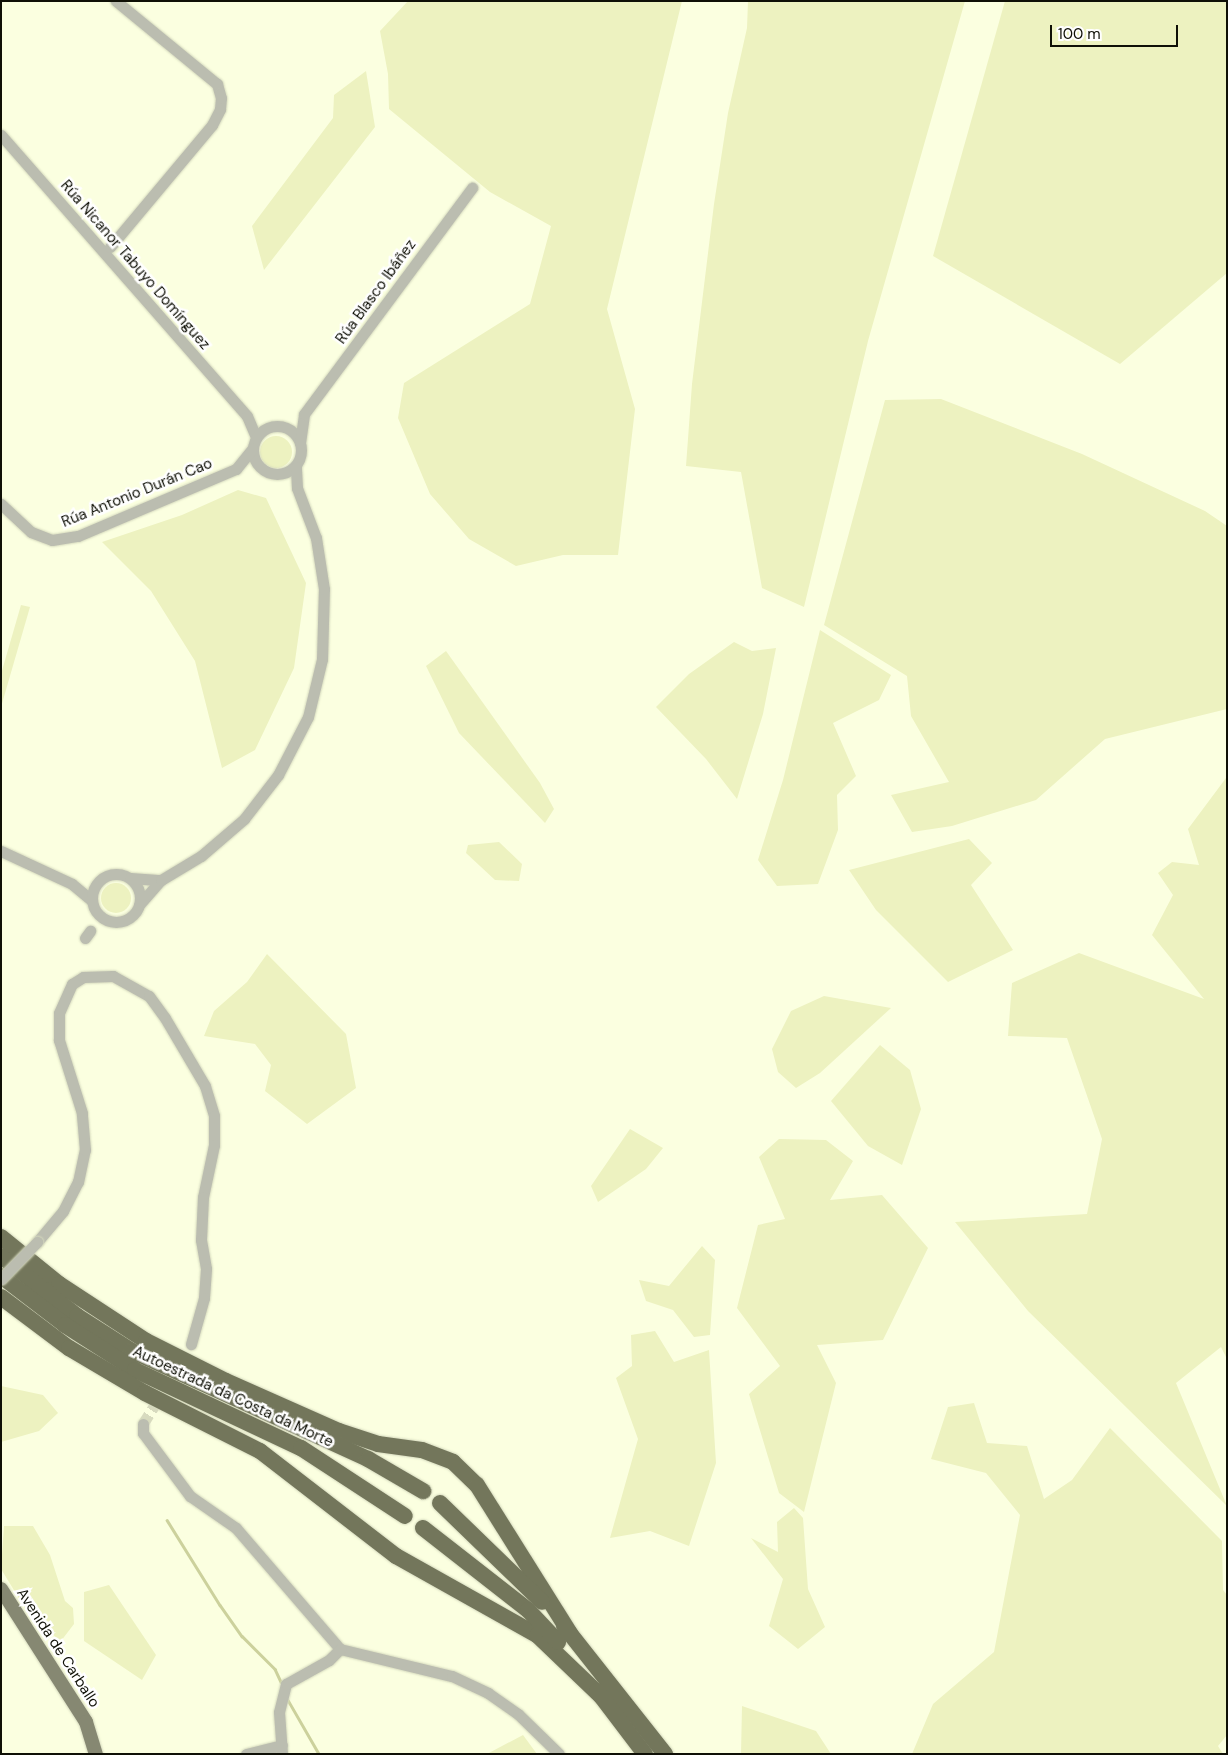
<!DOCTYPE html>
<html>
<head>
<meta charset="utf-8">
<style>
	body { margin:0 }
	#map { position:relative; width:1228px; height:1755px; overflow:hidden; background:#fbffe0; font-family:"DM Sans",sans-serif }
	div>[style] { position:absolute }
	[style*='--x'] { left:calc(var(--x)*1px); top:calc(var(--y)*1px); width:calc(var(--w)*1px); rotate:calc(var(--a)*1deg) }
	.green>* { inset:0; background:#edf2c0 }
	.round { border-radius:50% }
	.stream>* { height:2.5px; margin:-1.25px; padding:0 1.25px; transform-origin:1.25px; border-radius:1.25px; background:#ccd19c }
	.minor-tunnel>* { height:11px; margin-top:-5.5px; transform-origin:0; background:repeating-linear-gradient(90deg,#d8dbbf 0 11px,transparent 0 16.5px) }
	.roads { filter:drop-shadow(0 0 1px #d5d9bd) drop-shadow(0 0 1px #d5d9bd) }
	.minor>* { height:11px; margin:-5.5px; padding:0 5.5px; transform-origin:5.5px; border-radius:5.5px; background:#bbbdb0 }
	.minor>.ring { margin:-5.5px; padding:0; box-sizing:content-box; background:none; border:11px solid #bbbdb0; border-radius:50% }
	.major>* { height:14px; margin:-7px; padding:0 7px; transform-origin:7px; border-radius:7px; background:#868872 }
	.highway>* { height:16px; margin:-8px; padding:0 8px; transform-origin:8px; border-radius:8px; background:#73765b }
	.bridges { filter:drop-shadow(0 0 1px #d5d9bd) drop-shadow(0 0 1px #d5d9bd) }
	.minor-bridge>* { height:11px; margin:-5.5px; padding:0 5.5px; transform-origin:5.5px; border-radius:5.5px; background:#bbbdb0 }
	span { translate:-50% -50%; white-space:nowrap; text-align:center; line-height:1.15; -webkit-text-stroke:5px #fff; paint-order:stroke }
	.street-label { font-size:15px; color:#0f1006 }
	.frame { position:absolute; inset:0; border:2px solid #0f1006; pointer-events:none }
	.scale { position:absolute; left:1050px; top:25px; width:128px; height:22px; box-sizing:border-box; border:2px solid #0f1006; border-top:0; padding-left:6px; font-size:15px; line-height:18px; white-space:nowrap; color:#0f1006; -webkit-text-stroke:4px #fff; paint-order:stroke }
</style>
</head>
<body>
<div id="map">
	<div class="green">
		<i style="clip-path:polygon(408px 1px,682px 1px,607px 309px,635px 409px,618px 555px,563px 555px,516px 566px,469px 539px,430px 494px,398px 418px,404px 383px,530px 304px,551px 226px,490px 192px,389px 109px,388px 74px,380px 31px)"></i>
		<i style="clip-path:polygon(748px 1px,965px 1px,868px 341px,804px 607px,762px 588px,741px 472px,686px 466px,692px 384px,714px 204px,728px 113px,747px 28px)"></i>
		<i style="clip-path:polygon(1005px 1px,1227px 1px,1227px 273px,1120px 364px,933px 256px)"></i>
		<i style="clip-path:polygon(366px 71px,375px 127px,264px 270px,252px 226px,333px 118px,334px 95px)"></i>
		<i style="clip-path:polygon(941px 399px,1082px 454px,1205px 511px,1227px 526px,1227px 709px,1105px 739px,1036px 800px,952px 826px,912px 832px,891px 795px,949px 782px,911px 716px,907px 676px,824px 625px,885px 400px)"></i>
		<i class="round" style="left:260px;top:436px;width:32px;height:32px"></i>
		<i style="clip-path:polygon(238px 490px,266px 498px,306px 583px,294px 668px,255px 750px,222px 768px,195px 661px,151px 591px,102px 542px,182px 515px)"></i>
		<i style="clip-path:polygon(21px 605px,30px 607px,1px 707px,1px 674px)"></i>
		<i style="clip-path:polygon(820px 630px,891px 675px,879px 700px,833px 723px,856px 776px,837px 795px,838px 830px,818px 884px,777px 886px,758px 860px,783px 780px)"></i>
		<i style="clip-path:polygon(734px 642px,752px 651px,776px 648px,763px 714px,737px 799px,706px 759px,656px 707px,689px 674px)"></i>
		<i style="clip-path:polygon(446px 651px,540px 783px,554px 809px,545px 823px,459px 733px,426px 666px)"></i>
		<i style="clip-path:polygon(1226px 778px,1227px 1359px,1221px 1347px,1176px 1383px,1227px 1506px,1028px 1311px,955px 1222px,1087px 1214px,1102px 1139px,1067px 1038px,1008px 1036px,1012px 983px,1079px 953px,1204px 999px,1152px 935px,1173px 895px,1158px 873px,1172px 862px,1199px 865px,1188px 829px)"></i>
		<i style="clip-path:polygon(969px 839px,992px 863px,971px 885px,1013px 950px,948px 982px,876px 910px,849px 870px)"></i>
		<i style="clip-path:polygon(499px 842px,522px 864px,519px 881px,495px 880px,466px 853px,468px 845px)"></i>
		<i class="round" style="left:101px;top:883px;width:30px;height:30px"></i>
		<i style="clip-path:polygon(267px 954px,346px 1034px,356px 1088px,307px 1124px,265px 1091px,271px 1065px,255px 1044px,204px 1036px,214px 1011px,247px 982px)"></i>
		<i style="clip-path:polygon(824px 996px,891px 1008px,820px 1073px,796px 1088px,778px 1072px,772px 1049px,791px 1011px)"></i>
		<i style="clip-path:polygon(880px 1045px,910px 1070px,921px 1109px,902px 1165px,868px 1146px,831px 1101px)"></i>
		<i style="clip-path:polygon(630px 1129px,663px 1148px,646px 1169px,598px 1202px,591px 1186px)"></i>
		<i style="clip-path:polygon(779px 1139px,826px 1140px,853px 1161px,830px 1200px,882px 1195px,928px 1248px,883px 1340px,817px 1345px,836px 1383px,804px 1512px,779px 1493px,749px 1394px,780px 1366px,737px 1308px,758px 1225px,785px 1219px,759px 1157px)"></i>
		<i style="clip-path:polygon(702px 1246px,715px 1260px,710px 1335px,694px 1337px,673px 1310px,646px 1301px,639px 1280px,669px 1286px)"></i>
		<i style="clip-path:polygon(655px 1331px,674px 1362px,709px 1350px,716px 1463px,689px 1546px,650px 1531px,610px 1538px,638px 1439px,616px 1378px,632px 1366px,631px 1335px)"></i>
		<i style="clip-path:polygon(1px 1386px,43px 1395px,58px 1413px,39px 1431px,1px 1442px)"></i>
		<i style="clip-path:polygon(974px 1403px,987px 1443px,1027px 1446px,1044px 1499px,1072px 1480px,1110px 1428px,1222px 1541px,1223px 1590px,1227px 1595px,1227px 1735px,1218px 1746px,1223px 1754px,912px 1754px,933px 1704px,994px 1652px,1020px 1515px,986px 1473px,931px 1459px,948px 1407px)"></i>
		<i style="clip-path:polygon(794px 1508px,803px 1518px,808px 1589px,825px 1627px,798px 1649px,769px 1626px,783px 1579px,751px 1538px,778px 1552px,777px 1522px)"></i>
		<i style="clip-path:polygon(4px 1526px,33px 1526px,50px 1555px,65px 1601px,73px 1608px,74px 1624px,61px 1641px,31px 1618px,1px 1569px)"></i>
		<i style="clip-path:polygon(109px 1585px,156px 1655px,142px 1680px,84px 1641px,84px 1592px)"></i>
		<i style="clip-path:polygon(742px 1706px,816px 1731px,831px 1754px,741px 1754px)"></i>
		<i style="clip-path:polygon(523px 1735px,537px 1754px,487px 1754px)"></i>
	</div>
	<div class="stream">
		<i style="--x:167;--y:1520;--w:100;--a:58.1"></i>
		<i style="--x:220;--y:1605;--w:38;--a:55"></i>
		<i style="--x:242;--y:1636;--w:47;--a:45"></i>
		<i style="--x:275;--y:1669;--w:14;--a:65"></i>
		<i style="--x:288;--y:1700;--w:62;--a:60.1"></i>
	</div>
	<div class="minor-tunnel">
		<i style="--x:143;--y:1424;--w:36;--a:-58"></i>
	</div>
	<div class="roads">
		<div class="minor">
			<i style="--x:1;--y:135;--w:373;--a:48.8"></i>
			<i style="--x:247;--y:416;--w:23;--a:67"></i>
			<i style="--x:110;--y:247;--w:159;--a:-50.1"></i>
			<i style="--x:212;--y:125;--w:18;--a:-63"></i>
			<i style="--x:220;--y:109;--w:11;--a:-85"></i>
			<i style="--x:221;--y:98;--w:15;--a:-106"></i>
			<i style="--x:217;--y:84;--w:131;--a:-140.6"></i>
			<i class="ring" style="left:253px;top:426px;width:37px;height:37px"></i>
			<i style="--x:300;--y:443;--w:29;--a:-82"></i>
			<i style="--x:304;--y:414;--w:282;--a:-53.4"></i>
			<i style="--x:1;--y:504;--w:41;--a:43"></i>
			<i style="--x:31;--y:532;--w:22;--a:21"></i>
			<i style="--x:52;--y:540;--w:26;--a:-9"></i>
			<i style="--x:78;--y:536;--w:172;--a:-23"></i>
			<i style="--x:236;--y:469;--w:26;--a:-51"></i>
			<i style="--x:1;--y:851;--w:78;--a:24.9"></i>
			<i style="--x:72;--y:884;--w:25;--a:40"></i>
			<i class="ring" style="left:92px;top:874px;width:37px;height:37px"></i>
			<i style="--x:130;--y:878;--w:31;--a:4"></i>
			<i style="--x:139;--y:905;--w:33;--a:-49"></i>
			<i style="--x:161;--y:880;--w:47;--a:-31"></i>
			<i style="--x:201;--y:856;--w:57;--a:-40.7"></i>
			<i style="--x:244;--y:819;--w:56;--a:-52.3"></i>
			<i style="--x:278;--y:775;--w:65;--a:-62.7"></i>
			<i style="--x:308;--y:717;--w:60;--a:-76.4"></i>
			<i style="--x:322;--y:659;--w:70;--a:-88.4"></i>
			<i style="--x:324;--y:589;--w:52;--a:-98.9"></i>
			<i style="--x:316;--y:538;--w:53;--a:-110.8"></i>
			<i style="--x:297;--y:488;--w:21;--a:-93"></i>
			<i style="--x:85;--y:938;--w:9;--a:-54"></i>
			<i style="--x:37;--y:1242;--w:40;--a:-50"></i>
			<i style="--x:63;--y:1211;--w:33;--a:-63"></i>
			<i style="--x:78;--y:1182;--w:33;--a:-78"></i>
			<i style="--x:85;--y:1150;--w:37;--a:-95"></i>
			<i style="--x:82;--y:1113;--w:77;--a:-107.5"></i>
			<i style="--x:59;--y:1040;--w:27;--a:-90"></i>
			<i style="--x:59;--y:1013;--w:32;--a:-66"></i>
			<i style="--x:72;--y:984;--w:13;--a:-32"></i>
			<i style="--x:83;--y:977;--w:30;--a:-2"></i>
			<i style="--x:113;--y:976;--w:41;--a:29.1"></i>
			<i style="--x:149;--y:996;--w:27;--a:54"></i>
			<i style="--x:165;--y:1018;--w:79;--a:59.5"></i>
			<i style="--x:205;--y:1086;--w:31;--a:73"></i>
			<i style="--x:214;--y:1116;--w:29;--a:90"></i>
			<i style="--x:214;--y:1145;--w:53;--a:101.9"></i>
			<i style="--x:203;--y:1197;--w:43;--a:92.7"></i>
			<i style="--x:201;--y:1240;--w:29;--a:80"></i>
			<i style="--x:206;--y:1269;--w:29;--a:94"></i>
			<i style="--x:204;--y:1298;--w:48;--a:105.8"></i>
			<i style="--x:143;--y:1424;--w:9;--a:90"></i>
			<i style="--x:143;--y:1433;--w:79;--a:53.3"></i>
			<i style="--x:190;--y:1496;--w:56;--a:34.8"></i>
			<i style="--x:236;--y:1528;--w:160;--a:49.3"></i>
			<i style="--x:340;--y:1649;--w:115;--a:13.6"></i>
			<i style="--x:452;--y:1676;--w:40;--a:25"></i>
			<i style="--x:488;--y:1693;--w:37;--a:35"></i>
			<i style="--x:518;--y:1714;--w:57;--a:44.3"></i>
			<i style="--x:246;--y:1754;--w:37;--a:-14"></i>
			<i style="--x:282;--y:1754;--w:42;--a:-94.1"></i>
			<i style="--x:279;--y:1712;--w:29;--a:-76"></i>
			<i style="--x:286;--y:1684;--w:49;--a:-29.2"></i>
			<i style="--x:329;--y:1660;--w:16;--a:-45"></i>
		</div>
		<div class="major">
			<i style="--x:1;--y:1589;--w:158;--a:57.4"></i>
			<i style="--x:86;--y:1722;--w:34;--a:73"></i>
		</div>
		<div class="highway">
			<i style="--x:1;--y:1237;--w:75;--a:39"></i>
			<i style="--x:59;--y:1284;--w:104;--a:33.2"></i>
			<i style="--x:146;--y:1341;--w:89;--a:26.6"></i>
			<i style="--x:226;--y:1381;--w:124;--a:23.9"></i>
			<i style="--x:339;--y:1431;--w:41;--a:18.4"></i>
			<i style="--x:378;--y:1444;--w:44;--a:7.8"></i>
			<i style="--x:422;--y:1450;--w:33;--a:21"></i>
			<i style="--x:453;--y:1462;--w:33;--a:44"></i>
			<i style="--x:477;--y:1485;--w:175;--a:57.9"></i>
			<i style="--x:1;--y:1256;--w:97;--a:38.3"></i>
			<i style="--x:77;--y:1316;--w:65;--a:32.5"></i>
			<i style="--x:132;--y:1351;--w:260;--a:24.6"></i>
			<i style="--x:368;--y:1459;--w:64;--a:30.2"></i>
			<i style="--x:1;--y:1276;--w:81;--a:37.4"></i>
			<i style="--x:65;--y:1325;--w:83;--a:32.7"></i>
			<i style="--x:135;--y:1370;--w:183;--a:25.2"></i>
			<i style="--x:301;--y:1448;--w:124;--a:33.2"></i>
			<i style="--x:1;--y:1297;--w:85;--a:36.9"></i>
			<i style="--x:69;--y:1348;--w:88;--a:30.6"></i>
			<i style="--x:145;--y:1393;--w:129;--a:26.8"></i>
			<i style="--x:260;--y:1451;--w:172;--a:37.7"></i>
			<i style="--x:396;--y:1556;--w:162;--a:29.3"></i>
			<i style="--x:537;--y:1635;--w:91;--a:43.7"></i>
			<i style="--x:440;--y:1503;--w:142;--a:44.1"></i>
			<i style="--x:423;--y:1528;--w:133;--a:38"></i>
			<i style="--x:528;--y:1610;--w:44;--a:46.8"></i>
			<i style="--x:564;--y:1626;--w:163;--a:51.7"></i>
			<i style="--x:597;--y:1691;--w:79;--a:52.7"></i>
		</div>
	</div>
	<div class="bridges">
		<div class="minor-bridge">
			<i style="--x:1;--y:1279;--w:52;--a:-45.8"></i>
		</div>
	</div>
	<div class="street-label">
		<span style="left:135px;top:265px;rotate:49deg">Rúa Nicanor Tabuyo Domínguez</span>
		<span style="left:376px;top:292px;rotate:-54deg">Rúa Blasco Ibáñez</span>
		<span style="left:137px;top:493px;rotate:-22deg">Rúa Antonio Durán Cao</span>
		<span style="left:233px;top:1397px;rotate:25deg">Autoestrada da Costa da Morte</span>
		<span style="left:58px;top:1648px;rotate:57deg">Avenida de Carballo</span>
	</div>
	<div class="frame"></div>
	<div class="scale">100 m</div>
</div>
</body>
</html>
